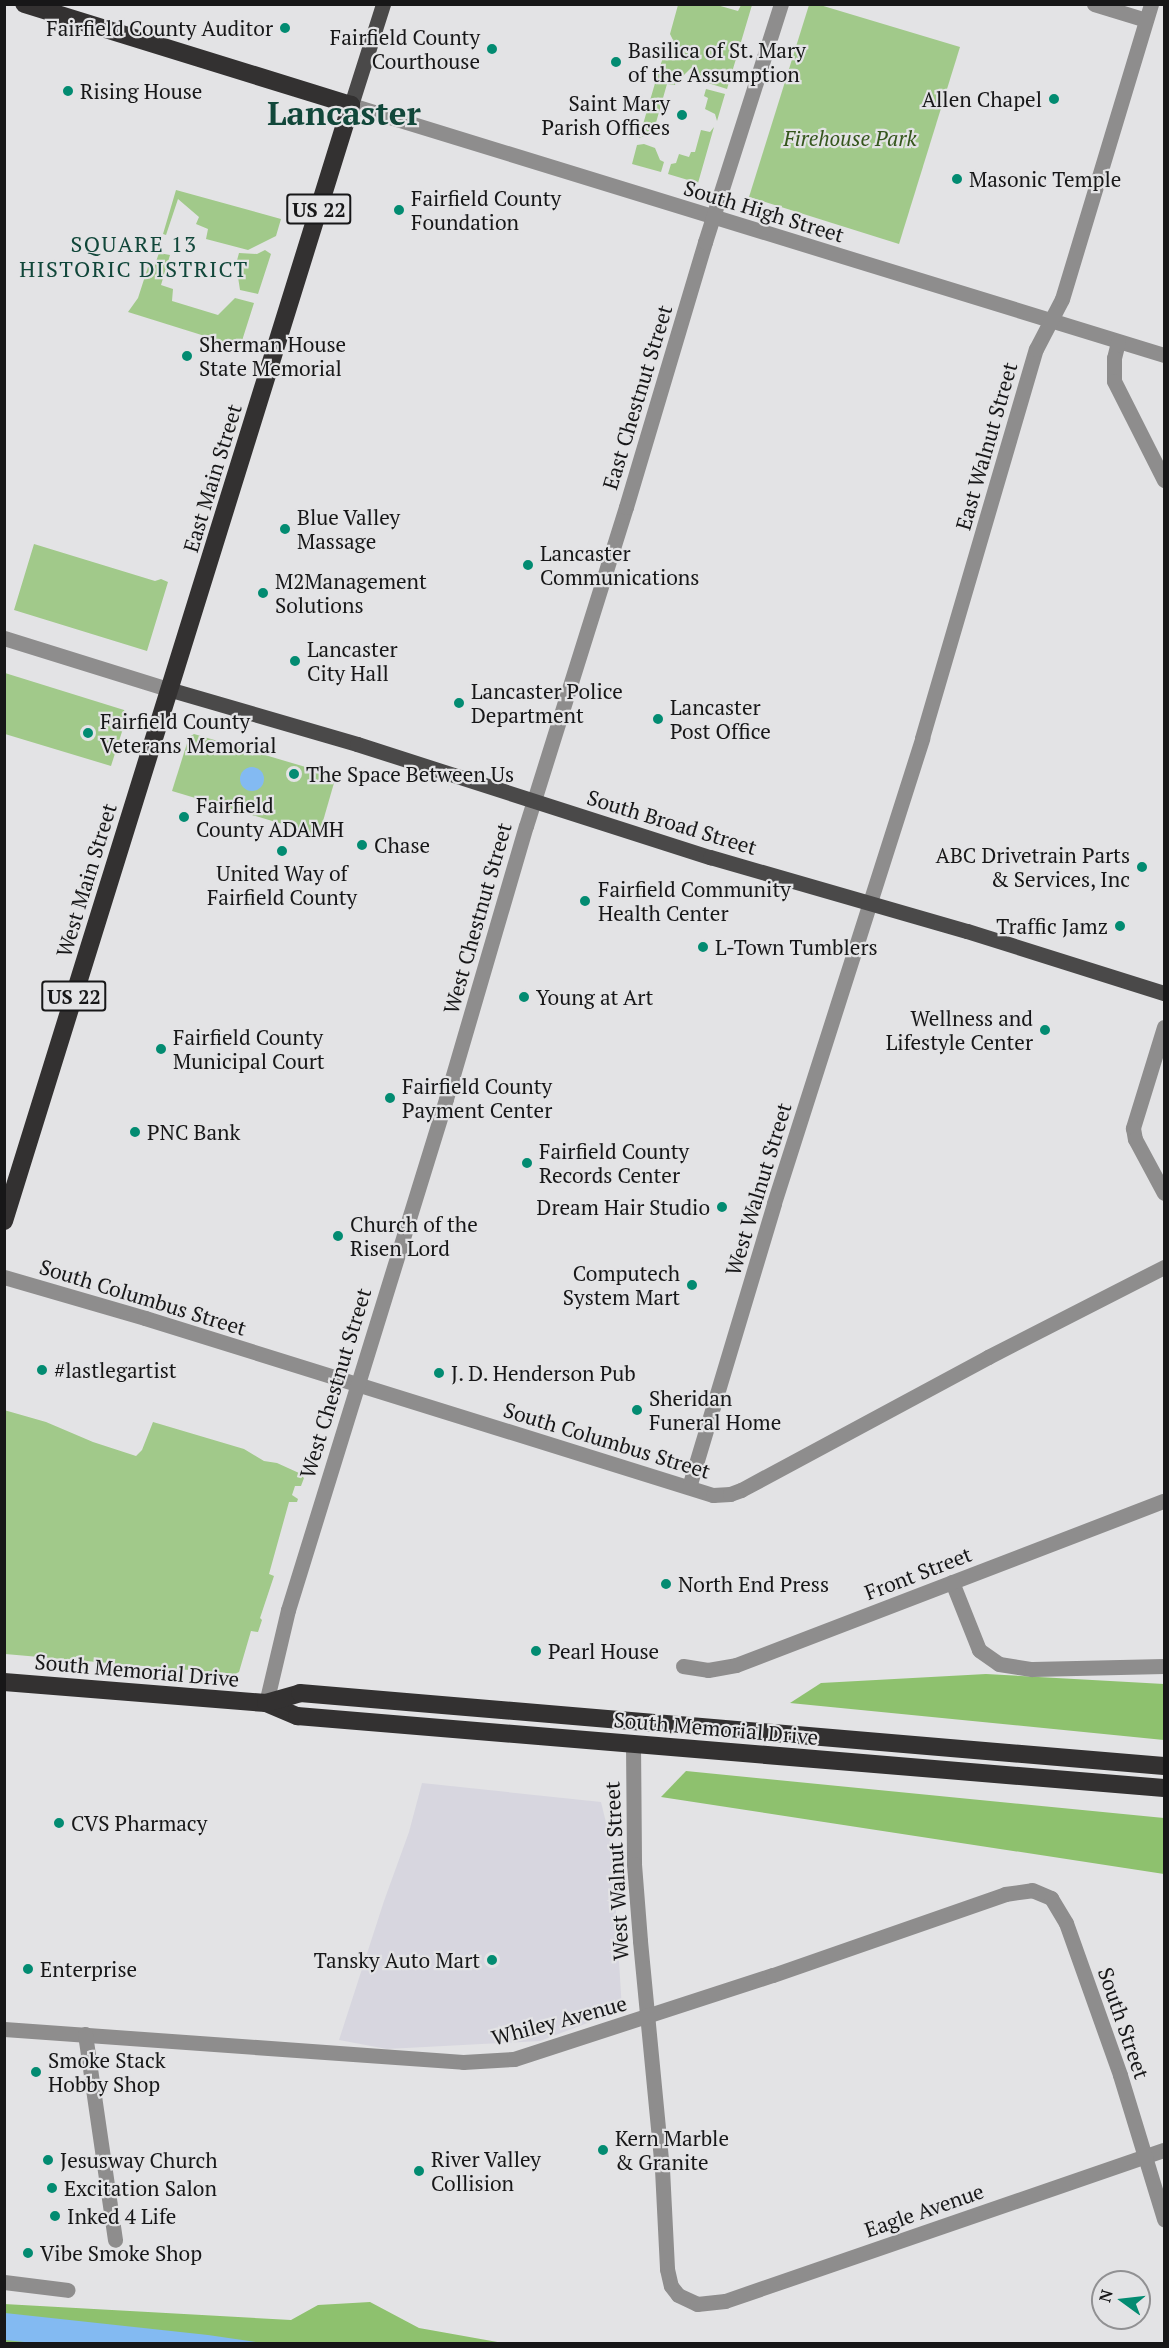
<!DOCTYPE html>
<html>
<head>
<meta charset="utf-8">
<style>
	body { margin:0 }
	#map { position:relative; width:1169px; height:2348px; overflow:hidden; background:#e3e3e5; font-family:"PT Serif",serif }
	div>[style] { position:absolute }
	[style*='--x'] { left:calc(var(--x)*1px); top:calc(var(--y)*1px); width:calc(var(--w)*1px); rotate:calc(var(--a)*1deg) }
	.built>* { inset:0; background:#d7d6df }
	.green>* { inset:0; background:#a1c98a }
	.forest>* { inset:0; background:#8ec16e }
	.water>* { inset:0; background:#83baf2 }
	.round { border-radius:50% }
	.minor>* { height:15px; margin:-7.5px; padding:0 7.5px; transform-origin:7.5px; border-radius:7.5px; background:#8e8d8d }
	.major>* { height:15px; margin:-7.5px; padding:0 7.5px; transform-origin:7.5px; border-radius:7.5px; background:#4a4949 }
	.highway>* { height:18px; margin:-9px; padding:0 9px; transform-origin:9px; border-radius:9px; background:#333131 }
	.dots>* { width:16px; height:16px; translate:-50% -50%; box-sizing:border-box; border:3px solid #e3e3e5; border-radius:50% }
	span { translate:-50% -50%; white-space:nowrap; text-align:center; line-height:1.15; -webkit-text-stroke:4.5px #e3e3e5; paint-order:stroke }
	.shield-label span { padding:2px 4px; background:#e3e3e5; border:2px solid; border-radius:4px; -webkit-text-stroke-width:0 }
	.shield-label { font-size:20px; color:#171718; font-weight:700 }
	.poi-label { font-size:21px; color:#171718 }
	.right { translate:-100% -50%; text-align:right }
	.left { translate:0 -50%; text-align:left }
	.park-label { font-size:21px; color:#35561d; font-style:italic }
	.street-label { font-size:21px; color:#171718 }
	.neighbourhood-label { font-size:22px; color:#11473a; letter-spacing:1.5px }
	.town-label { font-size:33px; color:#11473a; font-weight:700 }
	.frame { position:absolute; inset:0; border:6px solid #171718; pointer-events:none }
	.north { position:absolute; left:1091px; top:2270px; width:60px; height:60px; box-sizing:border-box; background:#e3e3e5; border:2px solid #919193; border-radius:50%; rotate:285deg; font-size:16px; font-weight:700; line-height:24px; text-align:center; color:#171718 }
	.north::after { content:''; display:block; margin:auto; width:21px; height:27px; background:#028b71; clip-path:polygon(50% 0,100% 100%,50% 72%,0 100%) }
</style>
</head>
<body>
<div id="map">
	<div class="built">
		<i style="clip-path:polygon(422px 1783px,601px 1802px,612px 1847px,622px 2010px,540px 2041px,387px 2049px,339px 2040px,384px 1901px,409px 1832px)"></i>
	</div>
	<div class="green">
		<i style="clip-path:polygon(678px 5px,717px 5px,738px 11px,741px 5px,752px 5px,727px 89px,708px 83px,694px 69px,691px 68px,683px 76px,659px 70px,664px 54px,669px 52px,673px 40px,670px 34px)"></i>
		<i style="clip-path:polygon(809px 5px,820px 5px,960px 47px,899px 244px,749px 197px)"></i>
		<i style="clip-path:polygon(658px 73px,677px 79px,675px 85px,667px 84px,653px 133px,639px 138px)"></i>
		<i style="clip-path:polygon(706px 89px,725px 94px,717px 121px,715px 114px,705px 109px,708px 98px,704px 96px)"></i>
		<i style="clip-path:polygon(714px 127px,698px 183px,668px 174px,671px 164px,676px 163px,679px 154px,689px 157px,691px 152px,695px 152px,701px 130px,710px 132px)"></i>
		<i style="clip-path:polygon(644px 144px,655px 148px,660px 160px,664px 162px,661px 172px,632px 164px,637px 145px)"></i>
		<i style="clip-path:polygon(176px 190px,281px 219px,276px 236px,248px 250px,206px 239px,208px 229px,196px 224px,199px 217px,178px 199px,166px 235px,163px 234px)"></i>
		<i style="clip-path:polygon(265px 250px,271px 254px,258px 294px,240px 290px,236px 264px,239px 253px,257px 254px)"></i>
		<i style="clip-path:polygon(159px 253px,170px 255px,161px 285px,173px 289px,172px 301px,218px 315px,235px 298px,254px 303px,240px 347px,128px 312px,138px 298px,148px 267px,154px 267px)"></i>
		<i style="clip-path:polygon(34px 544px,155px 581px,161px 579px,168px 582px,147px 651px,14px 610px)"></i>
		<i style="clip-path:polygon(5px 673px,124px 710px,127px 716px,111px 766px,5px 734px)"></i>
		<i style="clip-path:polygon(194px 734px,336px 776px,319px 835px,172px 791px,189px 737px)"></i>
		<i style="clip-path:polygon(4px 1410px,46px 1422px,93px 1442px,136px 1456px,142px 1450px,153px 1422px,244px 1449px,264px 1461px,277px 1463px,299px 1473px,304px 1478px,301px 1486px,295px 1486px,292px 1495px,298px 1499px,297px 1502px,289px 1502px,269px 1574px,274px 1576px,260px 1618px,262px 1620px,258px 1632px,251px 1631px,239px 1672px,235px 1674px,5px 1654px)"></i>
	</div>
	<div class="forest">
		<i style="clip-path:polygon(986px 1674px,1164px 1684px,1164px 1740px,790px 1703px,821px 1683px)"></i>
		<i style="clip-path:polygon(686px 1771px,1164px 1818px,1164px 1874px,661px 1797px)"></i>
		<i style="clip-path:polygon(370px 2302px,419px 2328px,503px 2343px,5px 2343px,4px 2304px,291px 2320px,318px 2305px)"></i>
	</div>
	<div class="water">
		<i class="round" style="left:240px;top:767px;width:24px;height:24px"></i>
		<i style="clip-path:polygon(5px 2313px,208px 2335px,263px 2343px,44px 2344px,5px 2340px)"></i>
	</div>
	<div class="minor">
		<i style="--x:1094;--y:4;--w:54;--a:17.1"></i>
		<i style="--x:351;--y:105;--w:851;--a:17.09"></i>
		<i style="--x:1118;--y:342;--w:16;--a:104"></i>
		<i style="--x:1114;--y:358;--w:23;--a:90"></i>
		<i style="--x:1114;--y:381;--w:111;--a:63.2"></i>
		<i style="--x:4;--y:638;--w:172;--a:17.3"></i>
		<i style="--x:1164;--y:1027;--w:106;--a:107.1"></i>
		<i style="--x:1133;--y:1128;--w:11;--a:80"></i>
		<i style="--x:1135;--y:1139;--w:61;--a:61.8"></i>
		<i style="--x:4;--y:1277;--w:147;--a:16.2"></i>
		<i style="--x:145;--y:1318;--w:595;--a:17.31"></i>
		<i style="--x:713;--y:1495;--w:17;--a:-3"></i>
		<i style="--x:730;--y:1494;--w:12;--a:-20"></i>
		<i style="--x:741;--y:1490;--w:281;--a:-28.3"></i>
		<i style="--x:988;--y:1357;--w:198;--a:-27.1"></i>
		<i style="--x:689;--y:1487;--w:296;--a:-73.3"></i>
		<i style="--x:774;--y:1203;--w:488;--a:-72.3"></i>
		<i style="--x:922;--y:738;--w:405;--a:-73.7"></i>
		<i style="--x:1036;--y:349;--w:56;--a:-62.5"></i>
		<i style="--x:1062;--y:299;--w:308;--a:-73.2"></i>
		<i style="--x:952;--y:1582;--w:73;--a:68.3"></i>
		<i style="--x:979;--y:1650;--w:24;--a:35"></i>
		<i style="--x:999;--y:1664;--w:33;--a:9"></i>
		<i style="--x:1032;--y:1669;--w:132;--a:-1.3"></i>
		<i style="--x:683;--y:1666;--w:25;--a:9"></i>
		<i style="--x:708;--y:1670;--w:28;--a:-10"></i>
		<i style="--x:736;--y:1665;--w:458;--a:-21"></i>
		<i style="--x:266;--y:1703;--w:96;--a:-76.7"></i>
		<i style="--x:288;--y:1610;--w:535;--a:-72.82"></i>
		<i style="--x:446;--y:1099;--w:284;--a:-73.7"></i>
		<i style="--x:526;--y:826;--w:334;--a:-72.6"></i>
		<i style="--x:626;--y:507;--w:277;--a:-73.4"></i>
		<i style="--x:705;--y:242;--w:250;--a:-72.3"></i>
		<i style="--x:633;--y:1744;--w:120;--a:89.5"></i>
		<i style="--x:634;--y:1864;--w:77;--a:85.5"></i>
		<i style="--x:640;--y:1941;--w:229;--a:84.5"></i>
		<i style="--x:662;--y:2169;--w:100;--a:87.1"></i>
		<i style="--x:667;--y:2269;--w:17;--a:77"></i>
		<i style="--x:671;--y:2286;--w:11;--a:52"></i>
		<i style="--x:678;--y:2295;--w:21;--a:25"></i>
		<i style="--x:697;--y:2304;--w:28;--a:-6"></i>
		<i style="--x:725;--y:2301;--w:464;--a:-19"></i>
		<i style="--x:4;--y:2029;--w:460;--a:4.1"></i>
		<i style="--x:463;--y:2062;--w:51;--a:-3.4"></i>
		<i style="--x:514;--y:2059;--w:272;--a:-18"></i>
		<i style="--x:773;--y:1975;--w:246;--a:-19.2"></i>
		<i style="--x:1005;--y:1894;--w:27;--a:-8"></i>
		<i style="--x:1032;--y:1890;--w:21;--a:23"></i>
		<i style="--x:1051;--y:1898;--w:29;--a:59"></i>
		<i style="--x:1066;--y:1923;--w:161;--a:70.4"></i>
		<i style="--x:1120;--y:2075;--w:151;--a:73"></i>
		<i style="--x:85;--y:2034;--w:208;--a:81.7"></i>
		<i style="--x:4;--y:2282;--w:64;--a:7.1"></i>
	</div>
	<div class="major">
		<i style="--x:351;--y:105;--w:106;--a:-72.4"></i>
		<i style="--x:168;--y:689;--w:197;--a:16.2"></i>
		<i style="--x:357;--y:744;--w:371;--a:17.8"></i>
		<i style="--x:710;--y:857;--w:267;--a:16.1"></i>
		<i style="--x:967;--y:931;--w:207;--a:17.5"></i>
	</div>
	<div class="highway">
		<i style="--x:4;--y:1221;--w:1169;--a:-72.73"></i>
		<i style="--x:351;--y:105;--w:342;--a:-162.8"></i>
		<i style="--x:4;--y:1682;--w:263;--a:4.6"></i>
		<i style="--x:266;--y:1703;--w:34;--a:23"></i>
		<i style="--x:297;--y:1716;--w:870;--a:4.75"></i>
		<i style="--x:266;--y:1703;--w:35;--a:-16"></i>
		<i style="--x:300;--y:1693;--w:867;--a:4.83"></i>
	</div>
	<div class="dots">
		<i style="left:285px;top:28px;background:#028b71"></i>
		<i style="left:492px;top:49px;background:#028b71"></i>
		<i style="left:616px;top:62px;background:#028b71"></i>
		<i style="left:68px;top:91px;background:#028b71"></i>
		<i style="left:1054px;top:99px;background:#028b71"></i>
		<i style="left:682px;top:115px;background:#028b71"></i>
		<i style="left:957px;top:179px;background:#028b71"></i>
		<i style="left:399px;top:210px;background:#028b71"></i>
		<i style="left:187px;top:356px;background:#028b71"></i>
		<i style="left:285px;top:529px;background:#028b71"></i>
		<i style="left:528px;top:565px;background:#028b71"></i>
		<i style="left:263px;top:593px;background:#028b71"></i>
		<i style="left:295px;top:661px;background:#028b71"></i>
		<i style="left:459px;top:703px;background:#028b71"></i>
		<i style="left:658px;top:719px;background:#028b71"></i>
		<i style="left:88px;top:733px;background:#028b71"></i>
		<i style="left:294px;top:774px;background:#028b71"></i>
		<i style="left:184px;top:817px;background:#028b71"></i>
		<i style="left:362px;top:845px;background:#028b71"></i>
		<i style="left:282px;top:851px;background:#028b71"></i>
		<i style="left:1142px;top:867px;background:#028b71"></i>
		<i style="left:585px;top:901px;background:#028b71"></i>
		<i style="left:1120px;top:926px;background:#028b71"></i>
		<i style="left:703px;top:947px;background:#028b71"></i>
		<i style="left:524px;top:997px;background:#028b71"></i>
		<i style="left:1045px;top:1030px;background:#028b71"></i>
		<i style="left:161px;top:1049px;background:#028b71"></i>
		<i style="left:390px;top:1098px;background:#028b71"></i>
		<i style="left:135px;top:1132px;background:#028b71"></i>
		<i style="left:527px;top:1163px;background:#028b71"></i>
		<i style="left:722px;top:1207px;background:#028b71"></i>
		<i style="left:338px;top:1236px;background:#028b71"></i>
		<i style="left:692px;top:1285px;background:#028b71"></i>
		<i style="left:42px;top:1370px;background:#028b71"></i>
		<i style="left:439px;top:1373px;background:#028b71"></i>
		<i style="left:637px;top:1410px;background:#028b71"></i>
		<i style="left:666px;top:1584px;background:#028b71"></i>
		<i style="left:536px;top:1651px;background:#028b71"></i>
		<i style="left:59px;top:1823px;background:#028b71"></i>
		<i style="left:492px;top:1960px;background:#028b71"></i>
		<i style="left:28px;top:1969px;background:#028b71"></i>
		<i style="left:36px;top:2072px;background:#028b71"></i>
		<i style="left:603px;top:2150px;background:#028b71"></i>
		<i style="left:48px;top:2160px;background:#028b71"></i>
		<i style="left:419px;top:2171px;background:#028b71"></i>
		<i style="left:52px;top:2188px;background:#028b71"></i>
		<i style="left:55px;top:2216px;background:#028b71"></i>
		<i style="left:28px;top:2253px;background:#028b71"></i>
	</div>
	<div class="shield-label">
		<span style="left:319px;top:209px">US 22</span>
		<span style="left:74px;top:996px">US 22</span>
	</div>
	<div class="poi-label">
		<span class="right" style="left:273px;top:28px">Fairfield County Auditor</span>
		<span class="right" style="left:480px;top:49px">Fairfield County<br>Courthouse</span>
		<span class="left" style="left:628px;top:62px">Basilica of St. Mary<br>of the Assumption</span>
		<span class="left" style="left:80px;top:91px">Rising House</span>
		<span class="right" style="left:1042px;top:99px">Allen Chapel</span>
		<span class="right" style="left:670px;top:115px">Saint Mary<br>Parish Offices</span>
		<span class="left" style="left:969px;top:179px">Masonic Temple</span>
		<span class="left" style="left:411px;top:210px">Fairfield County<br>Foundation</span>
		<span class="left" style="left:199px;top:356px">Sherman House<br>State Memorial</span>
		<span class="left" style="left:297px;top:529px">Blue Valley<br>Massage</span>
		<span class="left" style="left:540px;top:565px">Lancaster<br>Communications</span>
		<span class="left" style="left:275px;top:593px">M2Management<br>Solutions</span>
		<span class="left" style="left:307px;top:661px">Lancaster<br>City Hall</span>
		<span class="left" style="left:471px;top:703px">Lancaster Police<br>Department</span>
		<span class="left" style="left:670px;top:719px">Lancaster<br>Post Office</span>
		<span class="left" style="left:100px;top:733px">Fairfield County<br>Veterans Memorial</span>
		<span class="left" style="left:306px;top:774px">The Space Between Us</span>
		<span class="left" style="left:196px;top:817px">Fairfield<br>County ADAMH</span>
		<span class="left" style="left:374px;top:845px">Chase</span>
		<span class="right" style="left:1130px;top:867px">ABC Drivetrain Parts<br>&amp; Services, Inc</span>
		<span style="left:282px;top:885px">United Way of<br>Fairfield County</span>
		<span class="left" style="left:598px;top:901px">Fairfield Community<br>Health Center</span>
		<span class="right" style="left:1108px;top:926px">Traffic Jamz</span>
		<span class="left" style="left:715px;top:947px">L-Town Tumblers</span>
		<span class="left" style="left:536px;top:997px">Young at Art</span>
		<span class="right" style="left:1033px;top:1030px">Wellness and<br>Lifestyle Center</span>
		<span class="left" style="left:173px;top:1049px">Fairfield County<br>Municipal Court</span>
		<span class="left" style="left:402px;top:1098px">Fairfield County<br>Payment Center</span>
		<span class="left" style="left:147px;top:1132px">PNC Bank</span>
		<span class="left" style="left:539px;top:1163px">Fairfield County<br>Records Center</span>
		<span class="right" style="left:710px;top:1207px">Dream Hair Studio</span>
		<span class="left" style="left:350px;top:1236px">Church of the<br>Risen Lord</span>
		<span class="right" style="left:680px;top:1285px">Computech<br>System Mart</span>
		<span class="left" style="left:54px;top:1370px">#lastlegartist</span>
		<span class="left" style="left:451px;top:1373px">J. D. Henderson Pub</span>
		<span class="left" style="left:649px;top:1410px">Sheridan<br>Funeral Home</span>
		<span class="left" style="left:678px;top:1584px">North End Press</span>
		<span class="left" style="left:548px;top:1651px">Pearl House</span>
		<span class="left" style="left:71px;top:1823px">CVS Pharmacy</span>
		<span class="right" style="left:480px;top:1960px">Tansky Auto Mart</span>
		<span class="left" style="left:40px;top:1969px">Enterprise</span>
		<span class="left" style="left:48px;top:2072px">Smoke Stack<br>Hobby Shop</span>
		<span class="left" style="left:615px;top:2150px">Kern Marble<br>&amp; Granite</span>
		<span class="left" style="left:431px;top:2171px">River Valley<br>Collision</span>
		<span class="left" style="left:60px;top:2160px">Jesusway Church</span>
		<span class="left" style="left:64px;top:2188px">Excitation Salon</span>
		<span class="left" style="left:67px;top:2216px">Inked 4 Life</span>
		<span class="left" style="left:40px;top:2253px">Vibe Smoke Shop</span>
	</div>
	<div class="park-label">
		<span style="left:850px;top:138px">Firehouse Park</span>
	</div>
	<div class="street-label">
		<span style="left:764px;top:211px;rotate:17deg">South High Street</span>
		<span style="left:637px;top:397px;rotate:-73deg">East Chestnut Street</span>
		<span style="left:986px;top:446px;rotate:-74deg">East Walnut Street</span>
		<span style="left:212px;top:478px;rotate:-73deg">East Main Street</span>
		<span style="left:672px;top:822px;rotate:17deg">South Broad Street</span>
		<span style="left:86px;top:880px;rotate:-73deg">West Main Street</span>
		<span style="left:477px;top:918px;rotate:-74deg">West Chestnut Street</span>
		<span style="left:758px;top:1189px;rotate:-73deg">West Walnut Street</span>
		<span style="left:143px;top:1297px;rotate:17deg">South Columbus Street</span>
		<span style="left:335px;top:1383px;rotate:-73deg">West Chestnut Street</span>
		<span style="left:607px;top:1440px;rotate:17deg">South Columbus Street</span>
		<span style="left:918px;top:1573px;rotate:-21deg">Front Street</span>
		<span style="left:137px;top:1670px;rotate:5deg">South Memorial Drive</span>
		<span style="left:716px;top:1728px;rotate:5deg">South Memorial Drive</span>
		<span style="left:616px;top:1871px;rotate:-93deg">West Walnut Street</span>
		<span style="left:559px;top:2020px;rotate:-15deg">Whiley Avenue</span>
		<span style="left:1124px;top:2023px;rotate:71deg">South Street</span>
		<span style="left:924px;top:2210px;rotate:-19deg">Eagle Avenue</span>
	</div>
	<div class="neighbourhood-label">
		<span style="left:134px;top:256px">SQUARE 13<br>HISTORIC DISTRICT</span>
	</div>
	<div class="town-label">
		<span style="left:344px;top:113px">Lancaster</span>
	</div>
	<div class="frame"></div>
	<div class="north">N</div>
</div>
</body>
</html>
